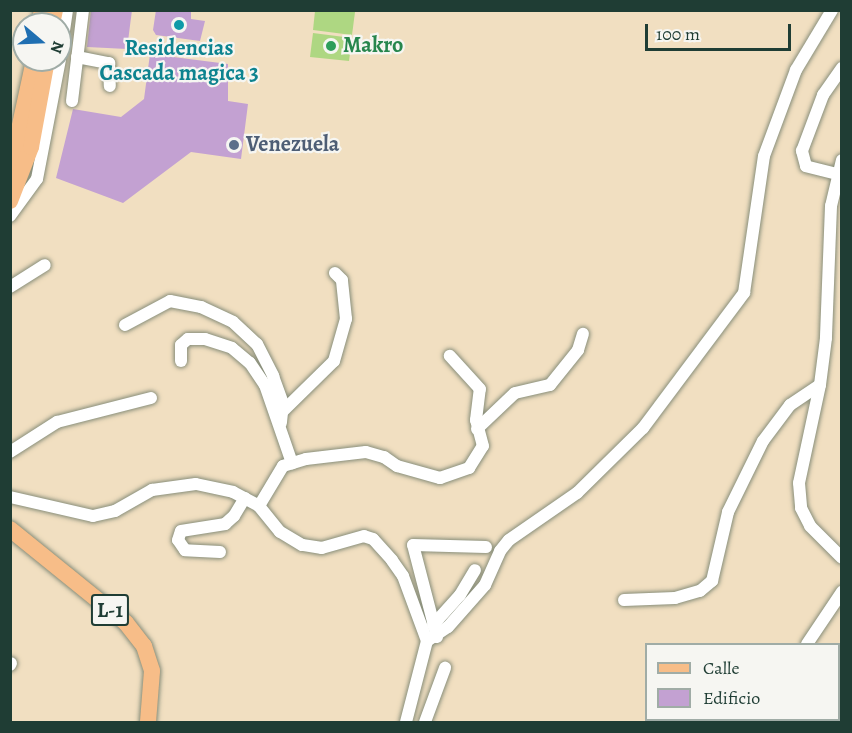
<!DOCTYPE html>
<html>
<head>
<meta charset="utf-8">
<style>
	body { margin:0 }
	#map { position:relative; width:852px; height:733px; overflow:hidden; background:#f1dfc1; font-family:Alegreya,serif }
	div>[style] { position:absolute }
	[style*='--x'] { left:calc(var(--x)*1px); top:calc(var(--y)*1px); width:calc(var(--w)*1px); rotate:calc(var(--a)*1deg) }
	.green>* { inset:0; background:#aed782 }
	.building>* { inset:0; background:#c3a1d2 }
	.roads { filter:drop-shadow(0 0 2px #888e7a) drop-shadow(0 0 2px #888e7a) }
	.minor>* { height:12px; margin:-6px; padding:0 6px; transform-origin:6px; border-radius:6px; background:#fff }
	.major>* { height:16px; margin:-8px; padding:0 8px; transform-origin:8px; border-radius:8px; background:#f7bd88 }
	.dots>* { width:16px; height:16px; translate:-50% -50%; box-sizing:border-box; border:3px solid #f6f6f2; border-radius:50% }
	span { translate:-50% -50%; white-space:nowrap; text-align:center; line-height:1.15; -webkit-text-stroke:4.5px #f6f6f2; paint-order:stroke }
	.shield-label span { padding:2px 4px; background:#f6f6f2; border:2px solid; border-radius:4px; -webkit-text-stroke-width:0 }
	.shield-label { font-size:21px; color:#1f3d34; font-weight:700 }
	.leisure-label { font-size:22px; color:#27864d; font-weight:700 }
	.left { translate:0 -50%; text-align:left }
	.culture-label { font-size:22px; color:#0d838f; font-weight:700 }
	.service-label { font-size:22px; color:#4e5e75; font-weight:700 }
	.frame { position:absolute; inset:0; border:12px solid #1f3d34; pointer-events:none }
	.legend { position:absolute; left:645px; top:643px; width:195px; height:78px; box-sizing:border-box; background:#f6f6f2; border:2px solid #a0aca6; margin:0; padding:8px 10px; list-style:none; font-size:18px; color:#1f3d34 }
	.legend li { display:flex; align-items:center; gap:12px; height:30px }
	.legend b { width:30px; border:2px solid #a0aca6 }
	.north { position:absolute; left:12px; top:12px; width:60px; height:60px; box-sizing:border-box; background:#f6f6f2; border:2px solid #a0aca6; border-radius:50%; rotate:109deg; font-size:16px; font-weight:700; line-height:24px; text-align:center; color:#1f3d34 }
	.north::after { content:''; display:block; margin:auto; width:21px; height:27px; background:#1f6fb2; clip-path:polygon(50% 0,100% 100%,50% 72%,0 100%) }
	.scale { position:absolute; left:645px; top:24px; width:146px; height:27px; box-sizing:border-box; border:3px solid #1f3d34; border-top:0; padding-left:8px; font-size:18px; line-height:21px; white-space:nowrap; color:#1f3d34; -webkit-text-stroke:4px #f6f6f2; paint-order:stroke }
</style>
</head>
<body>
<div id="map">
	<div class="green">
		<i style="clip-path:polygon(315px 11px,355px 12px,352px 35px,313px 30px)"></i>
		<i style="clip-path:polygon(313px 33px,352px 38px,349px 61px,310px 57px)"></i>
	</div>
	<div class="building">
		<i style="clip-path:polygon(91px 10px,132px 10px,127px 49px,87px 47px)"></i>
		<i style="clip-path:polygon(156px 10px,191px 10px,191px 19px,205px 21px,200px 41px,156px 35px,153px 30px)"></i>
		<i style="clip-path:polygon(150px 54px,228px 64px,228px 101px,248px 104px,241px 159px,191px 152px,123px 203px,56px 178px,73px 109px,121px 117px,144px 99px)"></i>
	</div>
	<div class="roads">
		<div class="minor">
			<i style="--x:77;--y:57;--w:33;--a:11"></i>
			<i style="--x:109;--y:63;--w:23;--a:88"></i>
			<i style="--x:60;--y:58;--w:49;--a:-81.7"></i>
			<i style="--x:72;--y:101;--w:92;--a:-83.1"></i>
			<i style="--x:842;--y:160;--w:47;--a:103.4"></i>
			<i style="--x:831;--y:206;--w:132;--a:92.2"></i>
			<i style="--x:826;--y:338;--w:47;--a:97.3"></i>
			<i style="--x:820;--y:385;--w:100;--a:102.1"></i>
			<i style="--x:799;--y:483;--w:25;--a:85"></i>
			<i style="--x:801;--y:508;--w:20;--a:63"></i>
			<i style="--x:810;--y:526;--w:45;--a:45"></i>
			<i style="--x:837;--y:174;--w:32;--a:-166"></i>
			<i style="--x:806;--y:166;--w:16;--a:-105"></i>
			<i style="--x:802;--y:151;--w:60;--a:-69.4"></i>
			<i style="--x:823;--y:95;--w:33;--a:-55"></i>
			<i style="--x:10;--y:216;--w:46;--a:-53.9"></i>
			<i style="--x:37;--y:179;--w:121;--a:-79.1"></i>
			<i style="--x:10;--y:287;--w:41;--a:-32.2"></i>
			<i style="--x:125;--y:325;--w:51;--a:-28.1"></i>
			<i style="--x:170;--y:301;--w:32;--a:11"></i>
			<i style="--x:201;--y:307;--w:35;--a:25"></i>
			<i style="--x:233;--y:322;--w:33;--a:43"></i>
			<i style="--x:257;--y:344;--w:36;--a:63"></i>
			<i style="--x:273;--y:376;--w:29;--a:70"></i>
			<i style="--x:283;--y:403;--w:20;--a:96"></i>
			<i style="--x:181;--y:361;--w:16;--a:-90"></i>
			<i style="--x:181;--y:345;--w:9;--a:-41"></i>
			<i style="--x:188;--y:339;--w:17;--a:0"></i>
			<i style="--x:205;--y:339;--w:28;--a:18"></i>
			<i style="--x:232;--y:348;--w:23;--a:40"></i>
			<i style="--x:250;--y:363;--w:27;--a:56"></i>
			<i style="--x:265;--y:385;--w:83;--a:70.9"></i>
			<i style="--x:283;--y:411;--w:71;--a:-44.4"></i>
			<i style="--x:334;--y:361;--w:44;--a:-74.1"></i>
			<i style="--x:346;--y:319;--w:39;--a:-96"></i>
			<i style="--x:342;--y:280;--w:10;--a:-135"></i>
			<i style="--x:477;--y:429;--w:52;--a:-43.5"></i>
			<i style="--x:515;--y:393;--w:36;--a:-13"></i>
			<i style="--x:550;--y:385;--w:45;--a:-51.3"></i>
			<i style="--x:578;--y:350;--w:17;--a:-73"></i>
			<i style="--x:10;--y:452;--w:56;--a:-32.6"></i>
			<i style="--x:57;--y:422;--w:97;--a:-14.3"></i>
			<i style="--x:10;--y:497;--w:85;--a:12.9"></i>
			<i style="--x:93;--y:516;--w:23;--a:-13"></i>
			<i style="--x:115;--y:511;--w:43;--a:-29.6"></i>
			<i style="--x:152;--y:490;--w:44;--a:-7.8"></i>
			<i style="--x:196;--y:484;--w:38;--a:12"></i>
			<i style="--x:233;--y:492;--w:30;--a:28"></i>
			<i style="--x:220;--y:552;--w:35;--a:-177"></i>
			<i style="--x:185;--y:550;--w:12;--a:-125"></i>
			<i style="--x:178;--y:540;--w:9;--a:-72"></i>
			<i style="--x:181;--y:531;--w:45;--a:-9"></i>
			<i style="--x:225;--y:524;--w:12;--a:-42"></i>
			<i style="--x:234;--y:516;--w:21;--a:-59"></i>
			<i style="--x:624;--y:600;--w:51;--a:-2.2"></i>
			<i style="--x:675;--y:598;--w:26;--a:-16"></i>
			<i style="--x:700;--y:591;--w:16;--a:-40"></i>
			<i style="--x:712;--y:581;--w:71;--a:-76.9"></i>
			<i style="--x:728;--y:512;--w:79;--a:-63.8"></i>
			<i style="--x:763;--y:441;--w:45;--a:-53.1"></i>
			<i style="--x:790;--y:405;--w:36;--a:-34"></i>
			<i style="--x:433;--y:625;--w:40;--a:-48"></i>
			<i style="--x:460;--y:595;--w:29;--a:-59"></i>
			<i style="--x:437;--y:637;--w:95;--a:-104.6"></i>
			<i style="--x:413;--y:545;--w:73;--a:1.6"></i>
			<i style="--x:427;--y:641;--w:25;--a:-34"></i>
			<i style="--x:448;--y:627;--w:56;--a:-48.6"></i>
			<i style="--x:485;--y:585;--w:37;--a:-66"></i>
			<i style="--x:500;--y:551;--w:14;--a:-51"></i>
			<i style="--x:509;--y:540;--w:83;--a:-34.7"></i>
			<i style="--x:577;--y:493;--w:93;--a:-44.6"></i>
			<i style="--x:643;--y:428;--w:169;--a:-53.2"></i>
			<i style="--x:744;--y:293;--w:138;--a:-81.7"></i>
			<i style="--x:764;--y:156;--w:92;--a:-69.6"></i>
			<i style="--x:796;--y:70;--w:70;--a:-59"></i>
			<i style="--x:807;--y:644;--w:63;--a:-56.1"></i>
			<i style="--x:10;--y:665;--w:2;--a:-63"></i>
			<i style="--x:406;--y:722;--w:84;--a:-75.5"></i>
			<i style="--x:427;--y:641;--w:69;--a:-110.3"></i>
			<i style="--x:403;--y:576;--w:19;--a:-125"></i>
			<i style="--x:392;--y:560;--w:28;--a:-132"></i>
			<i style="--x:373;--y:539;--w:9;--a:-162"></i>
			<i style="--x:364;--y:536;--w:44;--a:164.1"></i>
			<i style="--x:322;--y:548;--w:20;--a:-171"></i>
			<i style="--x:302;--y:545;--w:26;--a:-149"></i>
			<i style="--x:280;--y:532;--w:33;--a:-129"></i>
			<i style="--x:259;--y:506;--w:47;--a:-59"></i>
			<i style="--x:283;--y:466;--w:24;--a:-17"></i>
			<i style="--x:306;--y:459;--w:60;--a:-6.7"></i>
			<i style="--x:366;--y:452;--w:19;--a:16"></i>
			<i style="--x:384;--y:457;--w:16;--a:35"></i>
			<i style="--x:397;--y:466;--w:45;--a:15.6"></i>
			<i style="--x:440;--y:478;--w:31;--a:-19"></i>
			<i style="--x:469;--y:468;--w:26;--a:-58"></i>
			<i style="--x:483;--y:446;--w:27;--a:-105"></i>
			<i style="--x:476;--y:420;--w:31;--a:-83"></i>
			<i style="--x:480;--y:389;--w:45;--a:-132.3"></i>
			<i style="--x:425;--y:722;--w:58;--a:-69.7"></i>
			<i style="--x:700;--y:722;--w:11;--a:-10"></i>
		</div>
		<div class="major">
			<i style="--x:39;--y:24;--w:14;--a:-78"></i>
			<i style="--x:52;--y:24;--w:14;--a:-78"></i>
			<i style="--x:10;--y:171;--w:114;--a:-77.8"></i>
			<i style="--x:10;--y:201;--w:58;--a:-68.7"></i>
			<i style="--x:31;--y:147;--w:88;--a:-79.6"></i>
			<i style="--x:10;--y:529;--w:149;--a:39"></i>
			<i style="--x:126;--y:623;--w:29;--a:52"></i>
			<i style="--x:144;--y:646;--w:26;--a:72"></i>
			<i style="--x:152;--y:671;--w:51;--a:94.5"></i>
		</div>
	</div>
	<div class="dots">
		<i style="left:179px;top:25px;background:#0f9aa8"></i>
		<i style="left:331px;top:46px;background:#2e9e5b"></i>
		<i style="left:234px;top:145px;background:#5c6f8a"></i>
	</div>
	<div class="shield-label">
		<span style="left:110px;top:610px">L-1</span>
	</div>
	<div class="leisure-label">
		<span class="left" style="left:343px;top:46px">Makro</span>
	</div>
	<div class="culture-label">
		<span style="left:179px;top:61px">Residencias<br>Cascada magica 3</span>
	</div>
	<div class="service-label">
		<span class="left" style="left:246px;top:145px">Venezuela</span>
	</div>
	<div class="frame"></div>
	<ul class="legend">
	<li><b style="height:8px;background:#f7bd88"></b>Calle</li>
	<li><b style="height:16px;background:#c3a1d2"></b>Edificio</li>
	</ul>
	<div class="north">N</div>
	<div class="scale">100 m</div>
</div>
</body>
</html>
